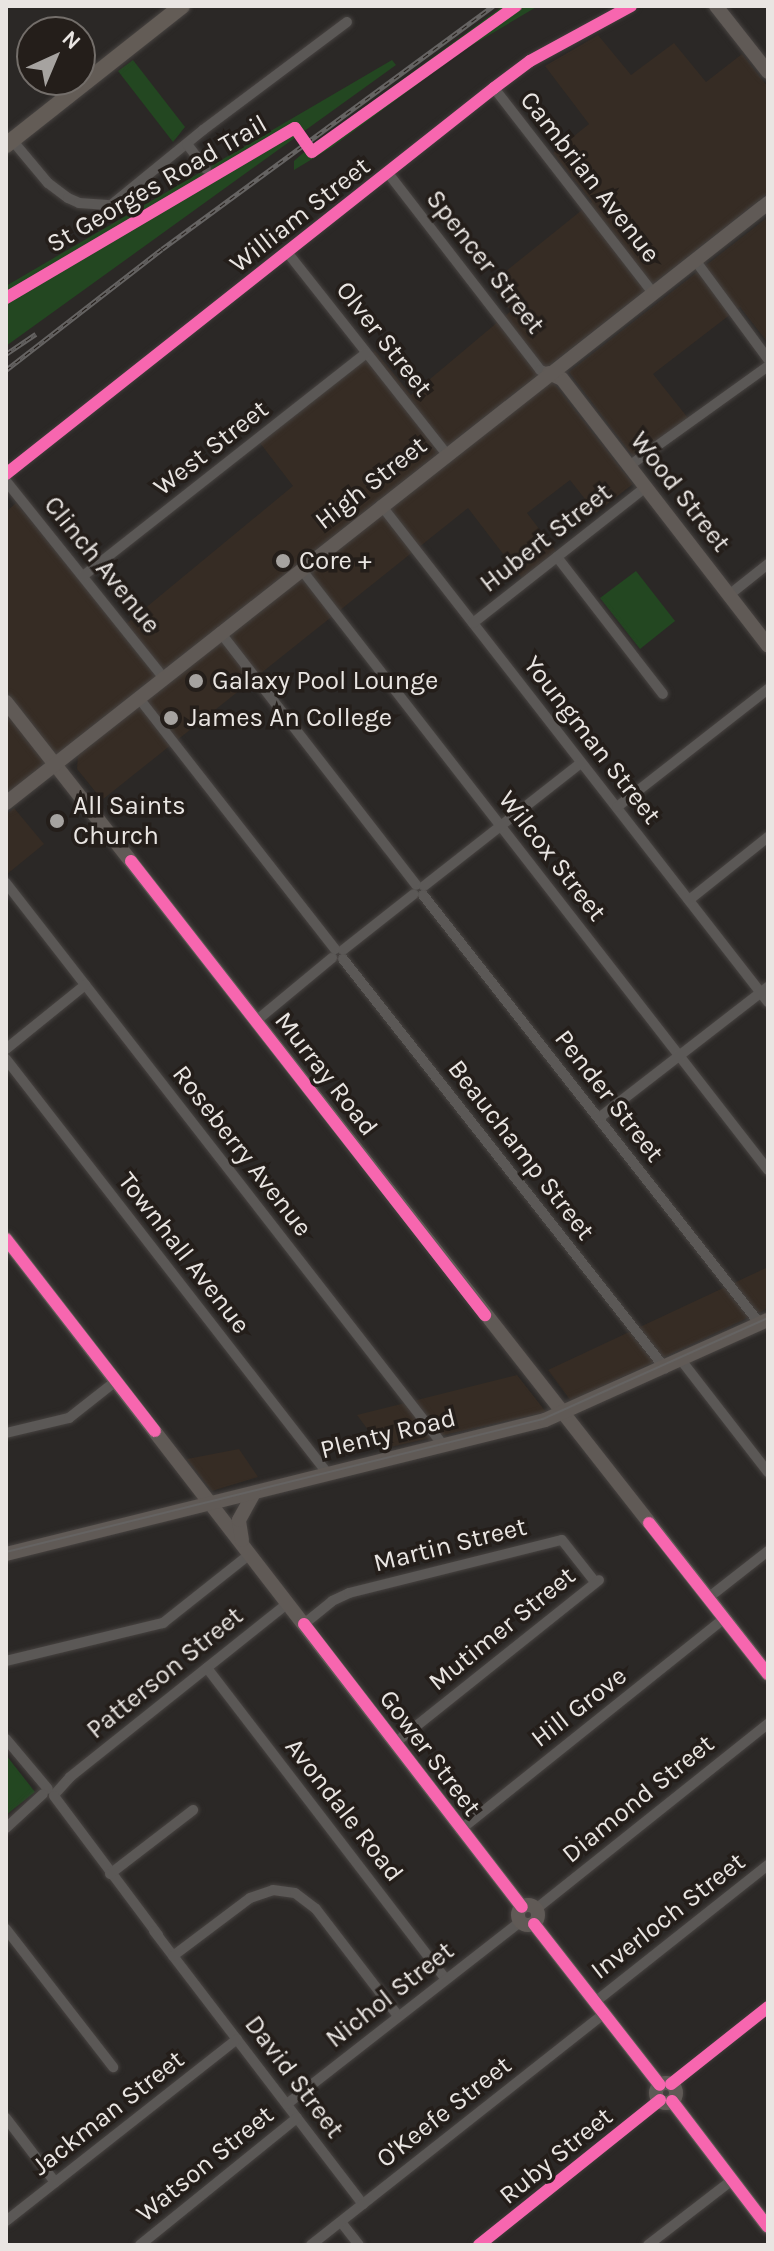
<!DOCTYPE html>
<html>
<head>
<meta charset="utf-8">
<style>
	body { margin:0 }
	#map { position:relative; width:774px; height:2251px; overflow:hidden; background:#2b2826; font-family:Karla,sans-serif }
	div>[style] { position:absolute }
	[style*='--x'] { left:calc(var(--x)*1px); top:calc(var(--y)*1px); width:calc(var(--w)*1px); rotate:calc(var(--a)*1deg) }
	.built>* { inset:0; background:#362c24 }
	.green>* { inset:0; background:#234721 }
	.roads { filter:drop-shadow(0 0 2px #474341) drop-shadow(0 0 2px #474341) }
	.street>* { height:10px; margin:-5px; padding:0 5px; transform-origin:5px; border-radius:5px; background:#5b5856 }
	.secondary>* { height:14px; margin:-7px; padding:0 7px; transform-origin:7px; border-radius:7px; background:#605a56 }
	.secondary>.ring { margin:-7px; padding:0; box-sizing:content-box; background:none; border:14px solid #605a56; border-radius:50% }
	.primary>* { height:16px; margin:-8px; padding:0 8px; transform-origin:8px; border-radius:8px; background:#635c56 }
	.tram>* { height:2px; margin:-1px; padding:0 1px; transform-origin:1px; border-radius:1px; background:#656362 }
	.rail>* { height:5px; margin-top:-2.5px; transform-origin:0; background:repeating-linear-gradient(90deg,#241e1a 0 6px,#656362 0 12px); box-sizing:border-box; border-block:2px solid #656362 }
	.cycleway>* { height:12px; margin:-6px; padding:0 6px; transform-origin:6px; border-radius:6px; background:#f766af }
	.dots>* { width:22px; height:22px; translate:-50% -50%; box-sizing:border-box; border:4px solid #241e1a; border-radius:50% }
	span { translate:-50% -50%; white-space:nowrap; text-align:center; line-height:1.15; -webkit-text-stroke:7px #241e1a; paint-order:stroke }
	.street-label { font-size:26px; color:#e9e5e2 }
	.poi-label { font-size:26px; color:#e9e5e2 }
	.left { translate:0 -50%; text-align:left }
	.frame { position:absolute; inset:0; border:8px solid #e9e5e2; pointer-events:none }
	.north { position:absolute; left:16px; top:16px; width:80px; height:80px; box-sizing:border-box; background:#241e1a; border:2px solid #736e6a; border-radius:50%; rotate:44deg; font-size:22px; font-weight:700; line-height:32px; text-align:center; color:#e9e5e2 }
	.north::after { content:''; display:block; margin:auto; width:28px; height:36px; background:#a6a3a0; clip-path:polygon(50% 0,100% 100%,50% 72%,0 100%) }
</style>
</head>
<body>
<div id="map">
	<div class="built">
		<i style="clip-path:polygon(598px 35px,631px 75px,674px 43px,706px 82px,742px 54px,768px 87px,768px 193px,6px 794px,6px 512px,16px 503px,120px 629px,293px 486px,260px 443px,375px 351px,411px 395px,511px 311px,490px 284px,592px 202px,553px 153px,589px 124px,545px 66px)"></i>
		<i style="clip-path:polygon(768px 217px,768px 343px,740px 307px,653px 374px,688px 418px,635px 459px,569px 372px)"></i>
		<i style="clip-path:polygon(552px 381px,633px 484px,596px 513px,570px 480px,527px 513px,556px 551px,523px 580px,468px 508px,102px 800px,77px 769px,78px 755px)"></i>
		<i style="clip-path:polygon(14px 808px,44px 844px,6px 875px,6px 815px)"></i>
		<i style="clip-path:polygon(768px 1267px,768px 1308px,571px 1401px,548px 1370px)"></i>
		<i style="clip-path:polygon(517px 1375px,546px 1412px,382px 1449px,357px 1415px)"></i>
		<i style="clip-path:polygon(239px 1449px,258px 1477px,212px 1491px,187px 1459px)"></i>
	</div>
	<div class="green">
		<i style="clip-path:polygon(503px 6px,538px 6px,464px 50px,332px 147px,294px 170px,294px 161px,309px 148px)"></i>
		<i style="clip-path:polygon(133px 60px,185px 127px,173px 142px,118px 71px)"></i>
		<i style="clip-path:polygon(392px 60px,396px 65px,6px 346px,6px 286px)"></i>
		<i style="clip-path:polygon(636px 571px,675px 621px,640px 649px,600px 598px)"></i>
		<i style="clip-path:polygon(6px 1755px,35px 1792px,6px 1815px)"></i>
	</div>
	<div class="roads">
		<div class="street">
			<i style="--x:494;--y:88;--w:259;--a:52.2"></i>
			<i style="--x:12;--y:140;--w:56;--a:50.1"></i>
			<i style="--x:48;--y:183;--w:25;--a:37"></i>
			<i style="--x:68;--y:198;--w:12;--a:24"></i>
			<i style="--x:79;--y:203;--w:32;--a:4"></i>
			<i style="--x:111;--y:205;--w:119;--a:-39.2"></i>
			<i style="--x:203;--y:130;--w:180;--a:-36.9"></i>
			<i style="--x:187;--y:144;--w:31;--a:53"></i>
			<i style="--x:388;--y:173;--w:249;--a:52.3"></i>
			<i style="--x:540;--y:370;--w:9;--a:18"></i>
			<i style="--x:287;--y:252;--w:256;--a:51.7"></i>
			<i style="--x:695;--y:260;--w:123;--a:53.6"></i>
			<i style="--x:629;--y:466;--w:171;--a:-35.7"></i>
			<i style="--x:6;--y:474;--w:622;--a:-38.34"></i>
			<i style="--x:494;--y:88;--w:45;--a:-36.9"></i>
			<i style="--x:530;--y:61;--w:115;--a:-28.6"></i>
			<i style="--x:6;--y:481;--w:251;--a:51.3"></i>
			<i style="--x:381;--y:505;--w:630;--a:52.09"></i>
			<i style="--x:557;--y:557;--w:173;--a:52.3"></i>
			<i style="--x:301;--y:569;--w:761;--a:52.15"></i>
			<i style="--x:83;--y:576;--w:360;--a:-38.2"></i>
			<i style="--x:729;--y:595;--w:50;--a:-38.5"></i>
			<i style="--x:473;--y:623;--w:220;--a:-38.2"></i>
			<i style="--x:220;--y:632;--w:320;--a:52.2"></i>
			<i style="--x:138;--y:697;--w:320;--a:52"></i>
			<i style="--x:617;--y:807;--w:192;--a:-38"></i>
			<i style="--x:6;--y:883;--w:712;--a:52.13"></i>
			<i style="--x:424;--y:886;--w:199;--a:-38.1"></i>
			<i style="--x:423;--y:895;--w:546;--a:51.85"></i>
			<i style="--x:689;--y:900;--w:101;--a:-38.6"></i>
			<i style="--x:343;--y:950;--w:90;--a:-38.3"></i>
			<i style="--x:343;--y:959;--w:521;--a:51.79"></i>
			<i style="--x:256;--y:1021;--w:99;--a:-39.7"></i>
			<i style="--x:6;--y:1049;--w:102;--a:-39"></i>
			<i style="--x:6;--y:1059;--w:525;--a:52.19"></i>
			<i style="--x:599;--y:1118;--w:214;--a:-37.8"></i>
			<i style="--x:681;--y:1360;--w:142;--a:52.2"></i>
			<i style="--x:6;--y:1433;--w:65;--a:-13.4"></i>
			<i style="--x:69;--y:1418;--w:60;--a:-38.2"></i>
			<i style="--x:708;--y:1598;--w:76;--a:-38.1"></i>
			<i style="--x:304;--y:1624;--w:36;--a:-39"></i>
			<i style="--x:332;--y:1601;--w:19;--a:-25"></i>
			<i style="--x:349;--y:1593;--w:219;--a:-14"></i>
			<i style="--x:562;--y:1540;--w:53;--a:51.8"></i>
			<i style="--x:6;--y:1661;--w:162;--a:-13.6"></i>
			<i style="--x:163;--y:1623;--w:111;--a:-38.4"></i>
			<i style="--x:207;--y:1668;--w:392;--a:52.5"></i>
			<i style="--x:6;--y:1739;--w:65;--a:50"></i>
			<i style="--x:395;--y:1743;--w:261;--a:-38.6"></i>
			<i style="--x:54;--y:1795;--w:24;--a:-48"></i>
			<i style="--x:70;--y:1777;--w:279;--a:-38.6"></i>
			<i style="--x:54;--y:1796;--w:174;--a:53.2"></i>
			<i style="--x:6;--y:1828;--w:50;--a:-42.6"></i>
			<i style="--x:460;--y:1830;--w:339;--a:-38.7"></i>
			<i style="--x:110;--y:1874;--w:105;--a:-37.6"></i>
			<i style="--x:536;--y:1909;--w:297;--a:-38.6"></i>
			<i style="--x:6;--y:1929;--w:175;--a:52.2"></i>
			<i style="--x:154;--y:1931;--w:344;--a:52.6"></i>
			<i style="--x:173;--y:1956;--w:96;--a:-37"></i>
			<i style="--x:250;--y:1898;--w:24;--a:-19"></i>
			<i style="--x:273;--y:1890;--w:22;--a:8"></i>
			<i style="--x:295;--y:1893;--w:26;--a:37"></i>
			<i style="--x:316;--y:1909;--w:135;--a:52.5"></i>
			<i style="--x:595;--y:2002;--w:221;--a:-38.4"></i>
			<i style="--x:671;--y:2084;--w:124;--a:-38.4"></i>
			<i style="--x:287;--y:2104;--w:296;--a:-38"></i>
			<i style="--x:6;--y:2118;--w:81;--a:52.6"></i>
			<i style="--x:6;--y:2221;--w:294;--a:-38.2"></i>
			<i style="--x:341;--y:2222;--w:29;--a:52"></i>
			<i style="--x:140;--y:2245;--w:202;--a:-39"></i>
			<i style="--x:311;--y:2245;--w:373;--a:-38.3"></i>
			<i style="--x:479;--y:2245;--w:232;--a:-38.7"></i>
			<i style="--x:648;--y:2245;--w:106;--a:-37.7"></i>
		</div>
		<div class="secondary">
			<i style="--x:716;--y:6;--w:84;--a:51.8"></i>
			<i style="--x:549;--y:373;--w:14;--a:25"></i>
			<i style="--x:562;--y:379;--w:337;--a:52.3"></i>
			<i style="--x:6;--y:702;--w:1235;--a:51.91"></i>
			<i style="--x:6;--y:803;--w:970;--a:-38.22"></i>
			<i style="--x:6;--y:1239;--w:844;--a:52.32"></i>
			<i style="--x:242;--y:1540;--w:20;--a:-99"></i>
			<i style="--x:239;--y:1520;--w:31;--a:-61"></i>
			<i style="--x:6;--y:1554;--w:555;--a:-13.96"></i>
			<i style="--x:545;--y:1420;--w:244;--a:-24.2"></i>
			<i class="ring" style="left:518px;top:1905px;width:6px;height:6px"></i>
			<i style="--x:534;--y:1924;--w:204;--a:52"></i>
			<i class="ring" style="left:656px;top:2083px;width:6px;height:6px"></i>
			<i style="--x:672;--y:2101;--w:158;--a:52.7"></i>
		</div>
		<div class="primary">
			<i style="--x:6;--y:145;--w:224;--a:-38.3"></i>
		</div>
	</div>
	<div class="tram">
		<i style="--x:6;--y:1552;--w:553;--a:-13.91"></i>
		<i style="--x:543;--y:1419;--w:247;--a:-24.2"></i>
	</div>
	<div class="rail">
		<i style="--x:6;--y:354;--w:36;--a:-34"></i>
		<i style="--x:6;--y:370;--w:197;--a:-37.8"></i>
		<i style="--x:162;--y:249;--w:411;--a:-36.3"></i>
	</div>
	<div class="cycleway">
		<i style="--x:6;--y:298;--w:335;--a:-30.5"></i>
		<i style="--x:295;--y:128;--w:29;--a:55"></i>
		<i style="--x:312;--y:152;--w:251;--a:-35.6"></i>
		<i style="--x:6;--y:474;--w:622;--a:-38.34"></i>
		<i style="--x:494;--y:88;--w:45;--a:-36.9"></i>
		<i style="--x:530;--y:61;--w:115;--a:-28.6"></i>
		<i style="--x:131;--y:861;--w:576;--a:52.06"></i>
		<i style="--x:6;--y:1239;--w:243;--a:52.2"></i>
		<i style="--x:649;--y:1523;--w:192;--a:51.8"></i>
		<i style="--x:304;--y:1624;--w:357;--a:52.4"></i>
		<i style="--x:534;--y:1924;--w:204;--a:52"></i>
		<i style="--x:671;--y:2084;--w:124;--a:-38.4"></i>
		<i style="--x:672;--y:2101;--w:158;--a:52.7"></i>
		<i style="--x:479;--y:2245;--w:232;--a:-38.7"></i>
	</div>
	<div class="dots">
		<i style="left:283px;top:561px;background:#a6a3a0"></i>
		<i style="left:196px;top:681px;background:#a6a3a0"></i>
		<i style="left:171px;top:718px;background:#a6a3a0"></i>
		<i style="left:57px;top:821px;background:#a6a3a0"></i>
	</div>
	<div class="street-label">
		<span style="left:590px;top:177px;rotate:52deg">Cambrian Avenue</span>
		<span style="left:157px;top:184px;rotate:-30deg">St Georges Road Trail</span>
		<span style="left:300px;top:215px;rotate:-38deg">William Street</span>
		<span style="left:485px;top:262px;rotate:52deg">Spencer Street</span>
		<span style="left:384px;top:339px;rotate:52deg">Olver Street</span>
		<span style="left:211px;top:448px;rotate:-38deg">West Street</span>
		<span style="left:371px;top:483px;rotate:-38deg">High Street</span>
		<span style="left:680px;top:492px;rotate:52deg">Wood Street</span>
		<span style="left:546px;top:538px;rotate:-38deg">Hubert Street</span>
		<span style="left:102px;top:565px;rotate:51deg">Clinch Avenue</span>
		<span style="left:592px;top:740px;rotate:52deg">Youngman Street</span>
		<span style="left:552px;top:856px;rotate:52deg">Wilcox Street</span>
		<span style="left:326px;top:1074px;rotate:52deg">Murray Road</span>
		<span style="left:609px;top:1096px;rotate:52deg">Pender Street</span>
		<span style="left:521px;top:1150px;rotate:52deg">Beauchamp Street</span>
		<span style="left:242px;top:1151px;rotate:52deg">Roseberry Avenue</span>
		<span style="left:184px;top:1253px;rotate:52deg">Townhall Avenue</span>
		<span style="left:388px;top:1434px;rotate:-14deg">Plenty Road</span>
		<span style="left:450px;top:1545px;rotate:-14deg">Martin Street</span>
		<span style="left:502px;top:1629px;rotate:-39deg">Mutimer Street</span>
		<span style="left:165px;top:1673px;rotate:-39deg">Patterson Street</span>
		<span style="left:579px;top:1707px;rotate:-38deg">Hill Grove</span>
		<span style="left:430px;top:1753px;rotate:53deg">Gower Street</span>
		<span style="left:638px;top:1799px;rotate:-39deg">Diamond Street</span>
		<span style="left:344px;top:1810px;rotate:52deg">Avondale Road</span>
		<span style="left:668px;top:1916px;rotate:-38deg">Inverloch Street</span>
		<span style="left:390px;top:1995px;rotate:-38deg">Nichol Street</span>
		<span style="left:294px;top:2077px;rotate:53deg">David Street</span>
		<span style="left:444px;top:2112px;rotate:-38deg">O'Keefe Street</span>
		<span style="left:108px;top:2113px;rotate:-38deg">Jackman Street</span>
		<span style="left:556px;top:2156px;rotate:-39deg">Ruby Street</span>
		<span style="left:205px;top:2164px;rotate:-39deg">Watson Street</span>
	</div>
	<div class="poi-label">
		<span class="left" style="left:299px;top:561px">Core +</span>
		<span class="left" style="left:212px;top:681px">Galaxy Pool Lounge</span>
		<span class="left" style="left:187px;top:718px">James An College</span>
		<span class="left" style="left:73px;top:821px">All Saints<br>Church</span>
	</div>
	<div class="frame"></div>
	<div class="north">N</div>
</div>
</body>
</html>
